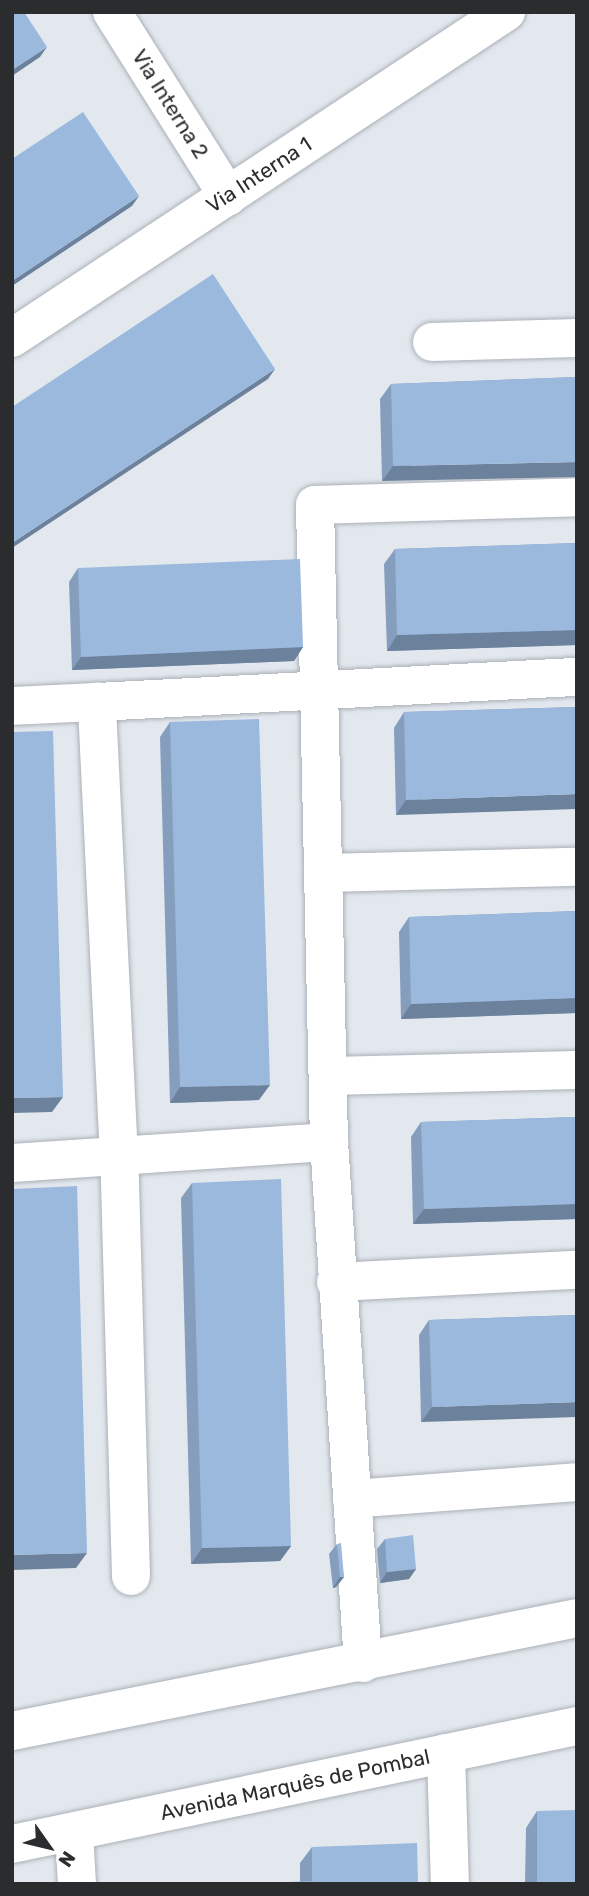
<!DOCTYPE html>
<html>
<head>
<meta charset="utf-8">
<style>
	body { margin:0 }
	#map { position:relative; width:589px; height:1896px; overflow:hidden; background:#e3e8ef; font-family:Rubik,sans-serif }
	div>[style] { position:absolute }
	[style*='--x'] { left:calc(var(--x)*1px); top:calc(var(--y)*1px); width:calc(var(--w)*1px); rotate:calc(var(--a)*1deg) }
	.roads { filter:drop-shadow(0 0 2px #abb0b7) drop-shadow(0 0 2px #abb0b7) }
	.minor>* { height:38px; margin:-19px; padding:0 19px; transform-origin:19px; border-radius:19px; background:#fff }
	.secondary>* { height:38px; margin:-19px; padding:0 19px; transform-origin:19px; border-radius:19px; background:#fff }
	.wall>* { inset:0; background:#859ebe }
	.shaded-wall>* { inset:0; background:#6c819b }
	.building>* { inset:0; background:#9bb8dd }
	span { translate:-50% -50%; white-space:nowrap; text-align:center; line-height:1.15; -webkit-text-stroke:7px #fff; paint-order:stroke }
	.street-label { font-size:21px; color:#2a2c2e }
	.frame { position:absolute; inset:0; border:14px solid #2a2c2e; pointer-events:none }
	.north { position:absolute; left:14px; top:1812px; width:70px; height:70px; -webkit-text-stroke:5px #fff; paint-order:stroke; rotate:124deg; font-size:19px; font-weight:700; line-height:28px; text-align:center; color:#2a2c2e }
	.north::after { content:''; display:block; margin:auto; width:24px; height:32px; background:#2a2c2e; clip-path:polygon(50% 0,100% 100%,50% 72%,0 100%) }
</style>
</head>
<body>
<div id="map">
	<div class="roads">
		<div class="minor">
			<i style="--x:112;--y:12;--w:218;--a:57.8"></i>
			<i style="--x:12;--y:338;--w:592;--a:-33.42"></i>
			<i style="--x:432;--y:342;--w:145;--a:-1.6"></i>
			<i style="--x:12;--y:706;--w:85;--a:-2.7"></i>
			<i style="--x:323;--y:873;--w:254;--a:-1.4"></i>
			<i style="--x:330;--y:1076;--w:247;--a:-1.4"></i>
			<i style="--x:12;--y:1163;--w:318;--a:-3.8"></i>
			<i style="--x:336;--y:1282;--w:241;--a:-2.9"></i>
			<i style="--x:352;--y:1499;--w:226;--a:-4.3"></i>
			<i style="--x:131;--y:1576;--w:419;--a:-91.6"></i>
			<i style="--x:119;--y:1157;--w:456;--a:-92.8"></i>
			<i style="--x:97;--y:702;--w:481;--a:-3"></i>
			<i style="--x:363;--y:1663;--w:522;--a:-93.73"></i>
			<i style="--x:329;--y:1142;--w:637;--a:-91.26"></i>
			<i style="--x:315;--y:505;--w:262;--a:-1.7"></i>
			<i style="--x:446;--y:1753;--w:131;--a:88.3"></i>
			<i style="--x:74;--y:1832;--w:52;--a:86.7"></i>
		</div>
		<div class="secondary">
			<i style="--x:12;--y:1731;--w:576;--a:-11.31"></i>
			<i style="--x:12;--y:1844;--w:577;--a:-11.8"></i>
		</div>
	</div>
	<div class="wall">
		<i style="clip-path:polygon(577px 377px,382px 481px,380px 399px,391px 384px)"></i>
		<i style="clip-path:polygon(577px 543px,577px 645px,387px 651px,384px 564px,395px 549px)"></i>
		<i style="clip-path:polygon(78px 568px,303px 647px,294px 661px,72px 670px,69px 582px)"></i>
		<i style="clip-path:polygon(577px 707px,396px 815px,394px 728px,404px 712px)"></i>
		<i style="clip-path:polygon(170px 722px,259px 1100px,170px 1103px,160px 737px)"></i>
		<i style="clip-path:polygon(577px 911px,577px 1013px,401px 1019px,399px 932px,409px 917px)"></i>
		<i style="clip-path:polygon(577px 1117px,577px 1219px,413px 1224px,411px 1137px,421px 1122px)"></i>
		<i style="clip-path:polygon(192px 1183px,291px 1546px,280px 1561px,191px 1564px,181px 1198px)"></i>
		<i style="clip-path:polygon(577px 1315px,421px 1422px,419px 1335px,429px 1320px)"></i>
		<i style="clip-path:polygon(385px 1539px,416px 1569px,409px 1579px,380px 1583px,377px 1549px)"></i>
		<i style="clip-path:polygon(337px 1544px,344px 1577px,336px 1587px,333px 1588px,329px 1554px)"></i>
		<i style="clip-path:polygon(537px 1811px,577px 1884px,525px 1884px,526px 1828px)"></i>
		<i style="clip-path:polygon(312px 1847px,418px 1884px,300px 1882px,300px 1863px)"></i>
	</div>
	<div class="shaded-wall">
		<i style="clip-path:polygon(47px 47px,40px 57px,12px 76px,12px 70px)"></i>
		<i style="clip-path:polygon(139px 196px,132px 206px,12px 286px,12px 281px)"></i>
		<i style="clip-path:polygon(275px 369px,268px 379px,12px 548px,12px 543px)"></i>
		<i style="clip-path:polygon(577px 462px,577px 477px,382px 481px,393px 466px)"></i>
		<i style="clip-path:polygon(577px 630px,577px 645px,387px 651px,397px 635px)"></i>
		<i style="clip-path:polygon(303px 647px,294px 661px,72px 670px,81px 657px)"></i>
		<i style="clip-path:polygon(577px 794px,577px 809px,396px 815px,406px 800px)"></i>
		<i style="clip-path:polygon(577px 998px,577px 1013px,401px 1019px,411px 1004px)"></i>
		<i style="clip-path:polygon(270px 1085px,259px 1100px,170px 1103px,180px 1087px)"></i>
		<i style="clip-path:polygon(63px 1097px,52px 1112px,12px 1113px,12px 1098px)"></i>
		<i style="clip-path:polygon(577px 1204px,577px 1219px,413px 1224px,424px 1209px)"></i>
		<i style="clip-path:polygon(577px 1402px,577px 1417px,421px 1422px,432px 1407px)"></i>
		<i style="clip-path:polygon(291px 1546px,280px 1561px,191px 1564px,202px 1548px)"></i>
		<i style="clip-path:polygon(87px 1553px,76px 1568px,12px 1570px,12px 1555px)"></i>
		<i style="clip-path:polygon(416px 1569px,409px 1579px,380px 1583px,387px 1572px)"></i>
		<i style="clip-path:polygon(340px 1577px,344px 1577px,336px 1587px,333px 1588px)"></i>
	</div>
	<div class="building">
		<i style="clip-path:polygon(12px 12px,24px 12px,47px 47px,12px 70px)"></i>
		<i style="clip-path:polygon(83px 112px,139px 196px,12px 281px,12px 159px)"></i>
		<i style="clip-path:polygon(213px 274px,275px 369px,12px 543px,12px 407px)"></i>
		<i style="clip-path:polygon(577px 377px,577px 462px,393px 466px,391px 384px)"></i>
		<i style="clip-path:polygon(577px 543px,577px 630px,397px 635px,395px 549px)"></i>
		<i style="clip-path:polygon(300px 559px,303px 647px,81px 657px,78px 568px)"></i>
		<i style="clip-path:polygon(577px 707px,577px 794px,406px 800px,404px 712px)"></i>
		<i style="clip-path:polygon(259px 719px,270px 1085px,180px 1087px,170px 722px)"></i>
		<i style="clip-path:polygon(53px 731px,63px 1097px,12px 1098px,12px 732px)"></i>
		<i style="clip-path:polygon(577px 911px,577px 998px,411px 1004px,409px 917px)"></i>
		<i style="clip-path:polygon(577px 1117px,577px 1204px,424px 1209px,421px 1122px)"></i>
		<i style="clip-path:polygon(281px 1179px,291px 1546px,202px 1548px,192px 1183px)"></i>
		<i style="clip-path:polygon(77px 1186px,87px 1553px,12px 1555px,12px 1189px)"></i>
		<i style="clip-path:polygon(577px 1315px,577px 1402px,432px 1407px,429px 1320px)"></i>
		<i style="clip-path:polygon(413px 1535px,416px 1569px,387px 1572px,385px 1539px)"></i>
		<i style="clip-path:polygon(341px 1543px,344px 1577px,340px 1577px,337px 1544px)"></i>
		<i style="clip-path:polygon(577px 1810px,577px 1884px,537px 1884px,537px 1811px)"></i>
		<i style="clip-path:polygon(417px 1843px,418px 1884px,231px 1884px,312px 1881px,312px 1847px)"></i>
	</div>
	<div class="street-label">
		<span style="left:170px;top:104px;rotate:58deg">Via Interna 2</span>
		<span style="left:259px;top:175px;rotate:-33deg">Via Interna 1</span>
		<span style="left:295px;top:1785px;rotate:-12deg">Avenida Marquês de Pombal</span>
	</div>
	<div class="frame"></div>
	<div class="north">N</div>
</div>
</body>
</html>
